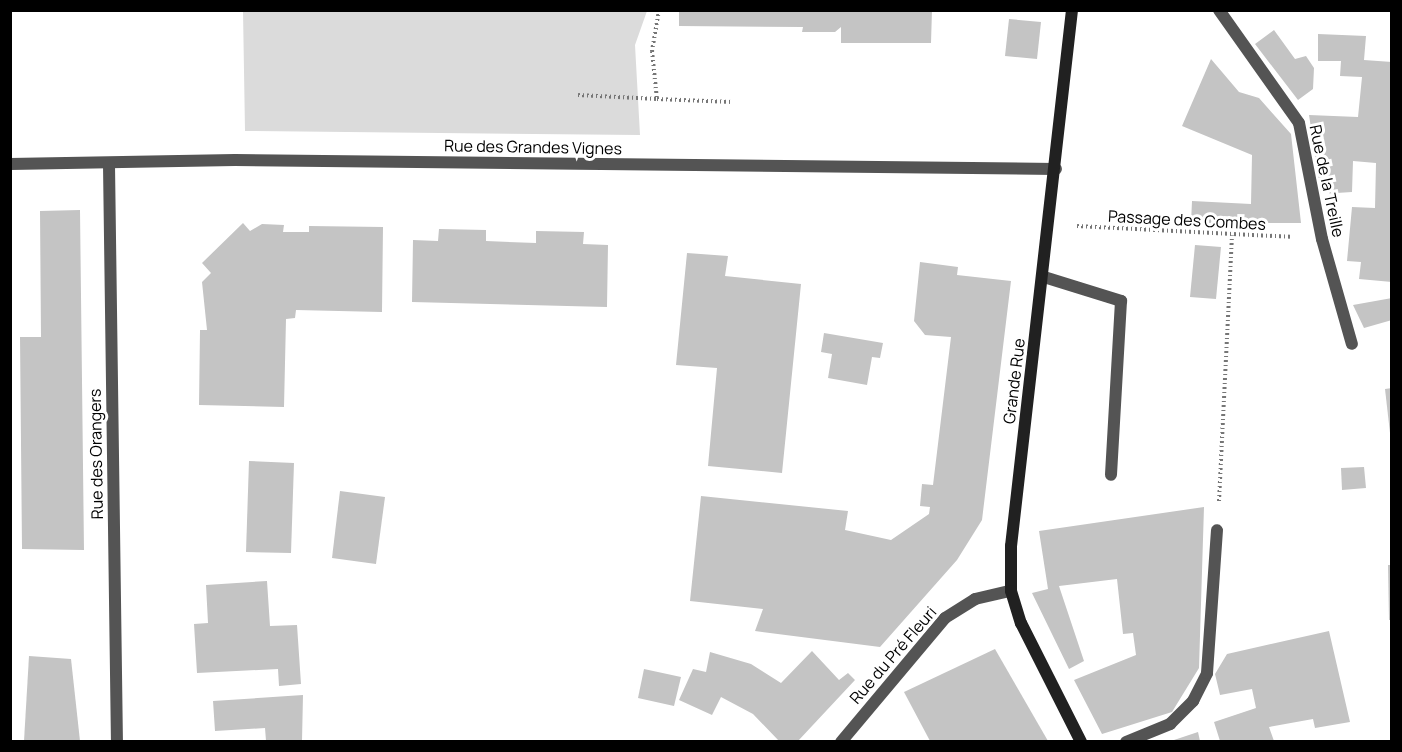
<!DOCTYPE html>
<html>
<head>
<meta charset="utf-8">
<style>
	body { margin:0 }
	#map { position:relative; width:1402px; height:752px; overflow:hidden; background:#fff; font-family:Manrope,sans-serif }
	div>[style] { position:absolute }
	[style*='--x'] { left:calc(var(--x)*1px); top:calc(var(--y)*1px); width:calc(var(--w)*1px); rotate:calc(var(--a)*1deg) }
	.green>* { inset:0; background:#dbdbdb }
	.building>* { inset:0; background:#c4c4c4 }
	.path>* { height:4px; margin-top:-2px; transform-origin:0; background:repeating-linear-gradient(90deg,#767676 0 1.5px,transparent 0 4.5px) }
	.lane>* { height:12px; margin:-6px; padding:0 6px; transform-origin:6px; border-radius:6px; background:#545454 }
	.street>* { height:12px; margin:-6px; padding:0 6px; transform-origin:6px; border-radius:6px; background:#545454 }
	.secondary>* { height:12px; margin:-6px; padding:0 6px; transform-origin:6px; border-radius:6px; background:#212121 }
	span { translate:-50% -50%; white-space:nowrap; text-align:center; line-height:1.15; -webkit-text-stroke:6px #fff; paint-order:stroke }
	.street-label { font-size:16px; color:#000 }
	.frame { position:absolute; inset:0; border:12px solid #000; pointer-events:none }
</style>
</head>
<body>
<div id="map">
	<div class="green">
		<i style="clip-path:polygon(243px 11px,647px 11px,635px 45px,640px 135px,245px 131px)"></i>
	</div>
	<div class="building">
		<i style="clip-path:polygon(679px 10px,932px 10px,931px 43px,841px 43px,841px 27px,835px 32px,802px 32px,803px 27px,679px 26px)"></i>
		<i style="clip-path:polygon(1009px 19px,1041px 22px,1037px 59px,1005px 56px)"></i>
		<i style="clip-path:polygon(1274px 30px,1295px 59px,1306px 56px,1314px 68px,1313px 89px,1298px 100px,1255px 44px)"></i>
		<i style="clip-path:polygon(1318px 34px,1366px 36px,1364px 60px,1392px 62px,1392px 282px,1359px 279px,1361px 262px,1347px 261px,1352px 207px,1375px 208px,1376px 163px,1353px 161px,1352px 192px,1321px 194px,1309px 115px,1358px 117px,1362px 77px,1340px 76px,1341px 61px,1318px 61px)"></i>
		<i style="clip-path:polygon(1211px 59px,1239px 92px,1259px 98px,1291px 134px,1301px 223px,1191px 223px,1192px 201px,1251px 204px,1252px 155px,1182px 126px)"></i>
		<i style="clip-path:polygon(80px 210px,84px 550px,22px 549px,20px 337px,41px 337px,40px 211px)"></i>
		<i style="clip-path:polygon(243px 223px,250px 231px,262px 224px,284px 225px,283px 232px,309px 232px,309px 226px,383px 227px,382px 312px,296px 310px,295px 318px,286px 319px,284px 407px,199px 405px,200px 330px,207px 330px,202px 282px,211px 273px,202px 263px)"></i>
		<i style="clip-path:polygon(439px 229px,486px 230px,486px 241px,536px 243px,536px 231px,584px 232px,583px 244px,608px 245px,607px 307px,412px 302px,413px 240px,438px 241px)"></i>
		<i style="clip-path:polygon(1195px 245px,1221px 247px,1216px 299px,1190px 297px)"></i>
		<i style="clip-path:polygon(687px 253px,728px 256px,725px 276px,801px 284px,782px 473px,708px 466px,717px 368px,676px 365px)"></i>
		<i style="clip-path:polygon(920px 262px,958px 267px,957px 275px,1011px 281px,982px 520px,957px 560px,880px 647px,755px 631px,763px 609px,690px 601px,701px 496px,848px 511px,845px 530px,891px 540px,929px 514px,930px 507px,920px 506px,922px 484px,933px 485px,951px 337px,925px 335px,914px 321px)"></i>
		<i style="clip-path:polygon(1392px 298px,1392px 320px,1364px 328px,1353px 305px)"></i>
		<i style="clip-path:polygon(824px 333px,883px 343px,880px 358px,872px 357px,867px 385px,828px 378px,832px 354px,821px 352px)"></i>
		<i style="clip-path:polygon(1392px 388px,1392px 433px,1390px 433px,1385px 389px)"></i>
		<i style="clip-path:polygon(249px 461px,294px 463px,291px 553px,246px 552px)"></i>
		<i style="clip-path:polygon(1364px 467px,1366px 488px,1342px 490px,1341px 468px)"></i>
		<i style="clip-path:polygon(340px 491px,385px 497px,376px 564px,332px 558px)"></i>
		<i style="clip-path:polygon(1204px 507px,1199px 668px,1172px 712px,1102px 734px,1074px 680px,1136px 655px,1133px 633px,1123px 634px,1117px 579px,1059px 586px,1084px 661px,1069px 669px,1032px 593px,1048px 589px,1039px 531px)"></i>
		<i style="clip-path:polygon(1388px 565px,1392px 565px,1392px 620px,1389px 620px)"></i>
		<i style="clip-path:polygon(267px 581px,270px 626px,297px 625px,301px 684px,279px 686px,278px 669px,197px 673px,194px 624px,208px 623px,206px 585px)"></i>
		<i style="clip-path:polygon(1329px 631px,1350px 722px,1315px 728px,1313px 719px,1269px 727px,1274px 741px,1220px 741px,1214px 722px,1256px 708px,1252px 689px,1220px 695px,1215px 674px,1227px 654px)"></i>
		<i style="clip-path:polygon(995px 649px,1048px 741px,930px 741px,904px 692px)"></i>
		<i style="clip-path:polygon(812px 651px,839px 680px,848px 673px,855px 680px,798px 741px,779px 741px,753px 714px,721px 697px,712px 715px,679px 700px,693px 669px,706px 672px,710px 652px,751px 664px,781px 683px)"></i>
		<i style="clip-path:polygon(29px 656px,71px 659px,80px 741px,24px 741px)"></i>
		<i style="clip-path:polygon(644px 669px,681px 677px,674px 706px,638px 698px)"></i>
		<i style="clip-path:polygon(303px 695px,302px 741px,266px 741px,265px 728px,215px 731px,213px 701px)"></i>
		<i style="clip-path:polygon(1198px 732px,1200px 741px,1171px 741px)"></i>
	</div>
	<div class="path">
		<i style="--x:659;--y:10;--w:42;--a:99.7"></i>
		<i style="--x:652;--y:51;--w:48;--a:84.1"></i>
		<i style="--x:657;--y:99;--w:75;--a:2.3"></i>
		<i style="--x:578;--y:95;--w:79;--a:2.9"></i>
		<i style="--x:1077;--y:226;--w:214;--a:2.9"></i>
		<i style="--x:1219;--y:501;--w:266;--a:-87.2"></i>
	</div>
	<div class="lane">
		<i style="--x:1044;--y:277;--w:81;--a:17.3"></i>
		<i style="--x:1121;--y:301;--w:174;--a:93.3"></i>
	</div>
	<div class="street">
		<i style="--x:1219;--y:10;--w:138;--a:54.7"></i>
		<i style="--x:1299;--y:123;--w:118;--a:78.8"></i>
		<i style="--x:1322;--y:239;--w:109;--a:74.1"></i>
		<i style="--x:10;--y:164;--w:225;--a:-1"></i>
		<i style="--x:235;--y:160;--w:821;--a:0.63"></i>
		<i style="--x:109;--y:165;--w:577;--a:89.21"></i>
		<i style="--x:841;--y:742;--w:162;--a:-50"></i>
		<i style="--x:945;--y:618;--w:36;--a:-32"></i>
		<i style="--x:975;--y:599;--w:37;--a:-13"></i>
		<i style="--x:1126;--y:742;--w:48;--a:-22.2"></i>
		<i style="--x:1170;--y:724;--w:33;--a:-45"></i>
		<i style="--x:1193;--y:701;--w:31;--a:-63"></i>
		<i style="--x:1207;--y:673;--w:143;--a:-86"></i>
	</div>
	<div class="secondary">
		<i style="--x:1072;--y:10;--w:539;--a:96.49"></i>
		<i style="--x:1011;--y:546;--w:45;--a:90"></i>
		<i style="--x:1011;--y:591;--w:34;--a:73"></i>
		<i style="--x:1021;--y:623;--w:133;--a:63.2"></i>
	</div>
	<div class="street-label">
		<span style="left:533px;top:147px;rotate:1deg">Rue des Grandes Vignes</span>
		<span style="left:1327px;top:181px;rotate:78deg">Rue de la Treille</span>
		<span style="left:1187px;top:220px;rotate:3deg">Passage des Combes</span>
		<span style="left:1014px;top:381px;rotate:-83deg">Grande Rue</span>
		<span style="left:96px;top:454px;rotate:-91deg">Rue des Orangers</span>
		<span style="left:893px;top:655px;rotate:-49deg">Rue du Pré Fleuri</span>
	</div>
	<div class="frame"></div>
</div>
</body>
</html>
